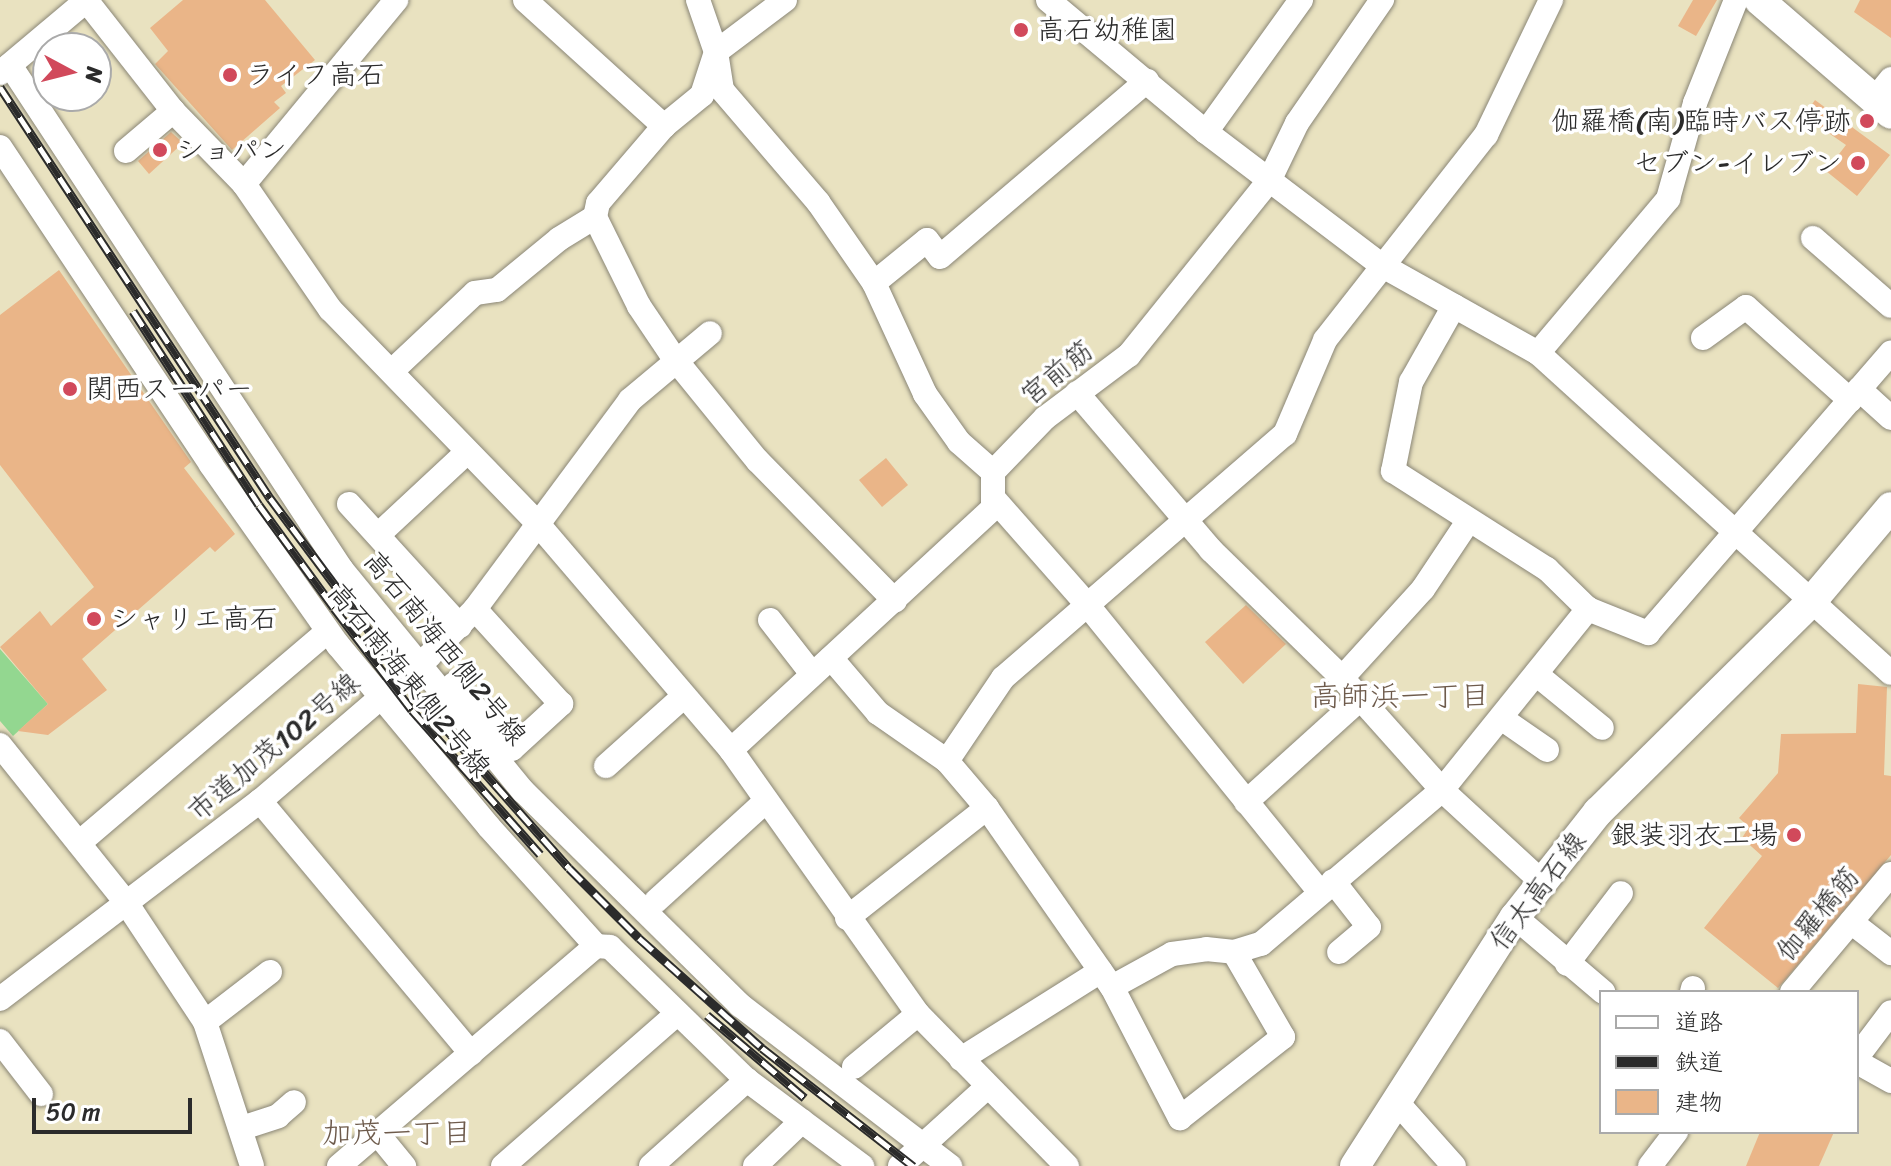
<!DOCTYPE html>
<html>
<head>
<meta charset="utf-8">
<style>
	body { margin:0 }
	#map { position:relative; width:1891px; height:1166px; overflow:hidden; background:#e9e2c0; font-family:Sriracha,"Klee One",sans-serif }
	div>[style] { position:absolute }
	[style*='--x'] { left:calc(var(--x)*1px); top:calc(var(--y)*1px); width:calc(var(--w)*1px); rotate:calc(var(--a)*1deg) }
	.green>* { inset:0; background:#93d790 }
	.building>* { inset:0; background:#eab588 }
	.roads { filter:drop-shadow(0 0 2px #8a8676) drop-shadow(0 0 2px #8a8676) }
	.minor>* { height:24px; margin:-12px; padding:0 12px; transform-origin:12px; border-radius:12px; background:#fff }
	.major>* { height:30px; margin:-15px; padding:0 15px; transform-origin:15px; border-radius:15px; background:#fff }
	.rail>* { height:9px; margin-top:-4.5px; transform-origin:0; background:repeating-linear-gradient(90deg,#fff 0 18px,#2b2b2b 0 36px); box-sizing:border-box; border-block:2px solid #2b2b2b }
	.dots>* { width:22px; height:22px; translate:-50% -50%; box-sizing:border-box; border:4px solid #fff; border-radius:50% }
	span { translate:-50% -50%; white-space:nowrap; text-align:center; line-height:1.15; -webkit-text-stroke:7px #fff; paint-order:stroke }
	.poi-label { font-size:28px; color:#2b2b2b }
	.left { translate:0 -50%; text-align:left }
	.right { translate:-100% -50%; text-align:right }
	.street-label { font-size:28px; color:#2b2b2b }
	.neighbourhood-label { font-size:30px; color:#6e5b4c }
	.legend { position:absolute; left:1599px; top:990px; width:260px; height:144px; box-sizing:border-box; background:#fff; border:2px solid #aaa; margin:0; padding:10px 14px; list-style:none; font-size:24px; color:#2b2b2b }
	.legend li { display:flex; align-items:center; gap:16px; height:40px }
	.legend b { width:40px; border:2px solid #aaa }
	.north { position:absolute; left:32px; top:32px; width:80px; height:80px; box-sizing:border-box; background:#fff; border:2px solid #aaa; border-radius:50%; rotate:97deg; font-size:22px; font-weight:700; line-height:32px; text-align:center; color:#2b2b2b }
	.north::after { content:''; display:block; margin:auto; width:28px; height:36px; background:#d1495b; clip-path:polygon(50% 0,100% 100%,50% 72%,0 100%) }
	.scale { position:absolute; left:32px; top:1098px; width:160px; height:36px; box-sizing:border-box; border:4px solid #2b2b2b; border-top:0; padding-left:10px; font-size:24px; line-height:28px; white-space:nowrap; color:#2b2b2b; -webkit-text-stroke:6px #fff; paint-order:stroke }
</style>
</head>
<body>
<div id="map">
	<div class="green">
		<i style="clip-path:polygon(0 649px,48px 704px,13px 736px,0 721px)"></i>
	</div>
	<div class="building">
		<i style="clip-path:polygon(183px 0,265px 0,315px 60px,281px 86px,286px 93px,274px 102px,280px 108px,232px 150px,155px 64px,168px 51px,150px 28px)"></i>
		<i style="clip-path:polygon(1693px 0,1717px 0,1696px 36px,1678px 26px)"></i>
		<i style="clip-path:polygon(1860px 0,1891px 0,1891px 38px,1854px 12px)"></i>
		<i style="clip-path:polygon(1815px 100px,1890px 155px,1857px 196px,1826px 171px,1846px 145px,1804px 116px)"></i>
		<i style="clip-path:polygon(171px 132px,183px 143px,149px 174px,138px 161px)"></i>
		<i style="clip-path:polygon(59px 270px,191px 462px,184px 468px,235px 534px,215px 552px,210px 547px,82px 659px,107px 690px,48px 735px,18px 731px,48px 704px,0 647px,40px 611px,51px 626px,94px 587px,0 465px,0 315px)"></i>
		<i style="clip-path:polygon(886px 458px,908px 485px,882px 507px,859px 480px)"></i>
		<i style="clip-path:polygon(1246px 605px,1286px 644px,1243px 684px,1205px 642px)"></i>
		<i style="clip-path:polygon(1858px 684px,1887px 687px,1884px 775px,1891px 776px,1891px 855px,1778px 988px,1704px 928px,1762px 856px,1742px 838px,1749px 827px,1739px 818px,1778px 773px,1781px 734px,1856px 733px)"></i>
		<i style="clip-path:polygon(1760px 1132px,1834px 1132px,1819px 1166px,1746px 1166px)"></i>
	</div>
	<div class="roads">
		<div class="minor">
			<i style="--x:86;--y:0;--w:141;--a:51.9"></i>
			<i style="--x:173;--y:111;--w:102;--a:45.8"></i>
			<i style="--x:244;--y:184;--w:152;--a:55.5"></i>
			<i style="--x:330;--y:309;--w:299;--a:45.9"></i>
			<i style="--x:538;--y:524;--w:297;--a:49.5"></i>
			<i style="--x:731;--y:750;--w:324;--a:54.7"></i>
			<i style="--x:918;--y:1014;--w:213;--a:45.6"></i>
			<i style="--x:525;--y:0;--w:188;--a:42.2"></i>
			<i style="--x:698;--y:0;--w:55;--a:70.9"></i>
			<i style="--x:716;--y:52;--w:38;--a:81"></i>
			<i style="--x:722;--y:90;--w:148;--a:49.4"></i>
			<i style="--x:818;--y:202;--w:98;--a:55.3"></i>
			<i style="--x:874;--y:283;--w:122;--a:65.3"></i>
			<i style="--x:925;--y:394;--w:59;--a:54.7"></i>
			<i style="--x:959;--y:442;--w:45;--a:41.4"></i>
			<i style="--x:785;--y:0;--w:86;--a:143"></i>
			<i style="--x:716;--y:52;--w:45;--a:108"></i>
			<i style="--x:702;--y:95;--w:49;--a:140.8"></i>
			<i style="--x:664;--y:126;--w:101;--a:130.6"></i>
			<i style="--x:598;--y:203;--w:14;--a:102"></i>
			<i style="--x:595;--y:217;--w:99;--a:63.7"></i>
			<i style="--x:639;--y:306;--w:63;--a:56.1"></i>
			<i style="--x:674;--y:358;--w:132;--a:50.9"></i>
			<i style="--x:757;--y:460;--w:197;--a:45.6"></i>
			<i style="--x:1048;--y:0;--w:206;--a:39.9"></i>
			<i style="--x:1206;--y:132;--w:220;--a:37.2"></i>
			<i style="--x:1381;--y:265;--w:180;--a:29.3"></i>
			<i style="--x:1538;--y:353;--w:476;--a:42.2"></i>
			<i style="--x:10;--y:65;--w:604;--a:56.68"></i>
			<i style="--x:342;--y:570;--w:286;--a:50.7"></i>
			<i style="--x:523;--y:791;--w:305;--a:44.6"></i>
			<i style="--x:740;--y:1005;--w:265;--a:37.5"></i>
			<i style="--x:0;--y:73;--w:114;--a:-40"></i>
			<i style="--x:1874;--y:100;--w:27;--a:-51"></i>
			<i style="--x:1206;--y:132;--w:163;--a:-54.3"></i>
			<i style="--x:0;--y:147;--w:382;--a:56.4"></i>
			<i style="--x:211;--y:465;--w:220;--a:54.8"></i>
			<i style="--x:338;--y:645;--w:236;--a:50.3"></i>
			<i style="--x:489;--y:827;--w:160;--a:48"></i>
			<i style="--x:596;--y:946;--w:14;--a:4"></i>
			<i style="--x:610;--y:947;--w:191;--a:44.2"></i>
			<i style="--x:747;--y:1080;--w:144;--a:36.8"></i>
			<i style="--x:126;--y:151;--w:62;--a:-40.4"></i>
			<i style="--x:244;--y:184;--w:239;--a:-50.4"></i>
			<i style="--x:1813;--y:238;--w:103;--a:41.1"></i>
			<i style="--x:874;--y:283;--w:68;--a:-39.1"></i>
			<i style="--x:927;--y:240;--w:21;--a:53"></i>
			<i style="--x:940;--y:257;--w:272;--a:-40.4"></i>
			<i style="--x:1454;--y:306;--w:87;--a:119.5"></i>
			<i style="--x:1411;--y:382;--w:91;--a:101.4"></i>
			<i style="--x:1393;--y:471;--w:183;--a:32.5"></i>
			<i style="--x:1547;--y:569;--w:57;--a:44.3"></i>
			<i style="--x:1588;--y:609;--w:65;--a:21.8"></i>
			<i style="--x:1648;--y:633;--w:371;--a:-49.1"></i>
			<i style="--x:1703;--y:338;--w:53;--a:-35.8"></i>
			<i style="--x:1746;--y:307;--w:140;--a:41.8"></i>
			<i style="--x:1538;--y:353;--w:202;--a:-49.8"></i>
			<i style="--x:1668;--y:199;--w:100;--a:-74.3"></i>
			<i style="--x:1695;--y:103;--w:111;--a:-68.3"></i>
			<i style="--x:393;--y:370;--w:112;--a:-43.2"></i>
			<i style="--x:475;--y:293;--w:22;--a:-8"></i>
			<i style="--x:497;--y:290;--w:80;--a:-39.4"></i>
			<i style="--x:559;--y:239;--w:42;--a:-31.4"></i>
			<i style="--x:1859;--y:389;--w:43;--a:42.2"></i>
			<i style="--x:1077;--y:393;--w:206;--a:49.5"></i>
			<i style="--x:1211;--y:550;--w:183;--a:44.3"></i>
			<i style="--x:1342;--y:678;--w:150;--a:48.2"></i>
			<i style="--x:1442;--y:790;--w:136;--a:42.6"></i>
			<i style="--x:995;--y:500;--w:136;--a:48.6"></i>
			<i style="--x:1085;--y:602;--w:372;--a:51"></i>
			<i style="--x:349;--y:504;--w:165;--a:47.7"></i>
			<i style="--x:378;--y:535;--w:120;--a:-43"></i>
			<i style="--x:770;--y:620;--w:68;--a:52.1"></i>
			<i style="--x:831;--y:658;--w:72;--a:49.5"></i>
			<i style="--x:878;--y:713;--w:84;--a:34.8"></i>
			<i style="--x:947;--y:761;--w:62;--a:49.6"></i>
			<i style="--x:987;--y:808;--w:218;--a:55.1"></i>
			<i style="--x:1112;--y:987;--w:148;--a:62.6"></i>
			<i style="--x:1180;--y:1118;--w:131;--a:-38.2"></i>
			<i style="--x:1283;--y:1037;--w:98;--a:-120"></i>
			<i style="--x:1536;--y:674;--w:85;--a:39.3"></i>
			<i style="--x:1342;--y:678;--w:120;--a:-47.7"></i>
			<i style="--x:1423;--y:589;--w:79;--a:-56.3"></i>
			<i style="--x:454;--y:684;--w:87;--a:48.3"></i>
			<i style="--x:512;--y:749;--w:67;--a:-42.6"></i>
			<i style="--x:561;--y:704;--w:128;--a:-132.2"></i>
			<i style="--x:1501;--y:718;--w:56;--a:34.8"></i>
			<i style="--x:0;--y:745;--w:200;--a:51.3"></i>
			<i style="--x:125;--y:901;--w:145;--a:56.5"></i>
			<i style="--x:205;--y:1022;--w:151;--a:71.9"></i>
			<i style="--x:731;--y:750;--w:357;--a:-42.7"></i>
			<i style="--x:993;--y:508;--w:36;--a:-90"></i>
			<i style="--x:993;--y:472;--w:75;--a:-46.1"></i>
			<i style="--x:1045;--y:418;--w:105;--a:-36.9"></i>
			<i style="--x:1129;--y:355;--w:223;--a:-51.2"></i>
			<i style="--x:1269;--y:181;--w:64;--a:-64.2"></i>
			<i style="--x:1297;--y:123;--w:150;--a:-55.4"></i>
			<i style="--x:947;--y:761;--w:100;--a:-56"></i>
			<i style="--x:1003;--y:678;--w:373;--a:-40.9"></i>
			<i style="--x:1285;--y:434;--w:102;--a:-66.9"></i>
			<i style="--x:1325;--y:340;--w:261;--a:-51.9"></i>
			<i style="--x:1486;--y:135;--w:150;--a:-64.3"></i>
			<i style="--x:606;--y:766;--w:103;--a:-41.9"></i>
			<i style="--x:260;--y:801;--w:329;--a:50.1"></i>
			<i style="--x:1246;--y:802;--w:152;--a:-42.1"></i>
			<i style="--x:79;--y:843;--w:316;--a:-40.4"></i>
			<i style="--x:1333;--y:881;--w:58;--a:52"></i>
			<i style="--x:1369;--y:927;--w:39;--a:140"></i>
			<i style="--x:656;--y:901;--w:149;--a:-42.3"></i>
			<i style="--x:1515;--y:917;--w:116;--a:40.4"></i>
			<i style="--x:847;--y:918;--w:178;--a:-38.2"></i>
			<i style="--x:1851;--y:922;--w:51;--a:37.8"></i>
			<i style="--x:1567;--y:964;--w:89;--a:-52.7"></i>
			<i style="--x:1112;--y:987;--w:68;--a:-28.8"></i>
			<i style="--x:1172;--y:954;--w:34;--a:-8"></i>
			<i style="--x:1206;--y:949;--w:28;--a:6"></i>
			<i style="--x:1234;--y:952;--w:28;--a:-17"></i>
			<i style="--x:1261;--y:944;--w:238;--a:-40.4"></i>
			<i style="--x:1442;--y:790;--w:233;--a:-51.1"></i>
			<i style="--x:1692;--y:992;--w:4;--a:-76"></i>
			<i style="--x:1792;--y:992;--w:154;--a:-50"></i>
			<i style="--x:0;--y:999;--w:327;--a:-37.3"></i>
			<i style="--x:260;--y:801;--w:223;--a:-40.6"></i>
			<i style="--x:429;--y:656;--w:66;--a:-45.6"></i>
			<i style="--x:475;--y:609;--w:260;--a:-53.4"></i>
			<i style="--x:630;--y:400;--w:104;--a:-39.9"></i>
			<i style="--x:205;--y:1022;--w:82;--a:-37.6"></i>
			<i style="--x:0;--y:1041;--w:67;--a:52.3"></i>
			<i style="--x:1857;--y:1057;--w:56;--a:-52.9"></i>
			<i style="--x:961;--y:1059;--w:165;--a:-32.2"></i>
			<i style="--x:1857;--y:1062;--w:39;--a:29"></i>
			<i style="--x:854;--y:1067;--w:83;--a:-39.6"></i>
			<i style="--x:1396;--y:1101;--w:87;--a:48.3"></i>
			<i style="--x:242;--y:1128;--w:38;--a:-18"></i>
			<i style="--x:278;--y:1116;--w:21;--a:-41"></i>
			<i style="--x:377;--y:1133;--w:43;--a:50.7"></i>
			<i style="--x:339;--y:1166;--w:338;--a:-40.6"></i>
			<i style="--x:503;--y:1166;--w:232;--a:-41.2"></i>
			<i style="--x:651;--y:1166;--w:129;--a:-41.9"></i>
			<i style="--x:755;--y:1166;--w:65;--a:-43.8"></i>
			<i style="--x:900;--y:1166;--w:116;--a:-42.2"></i>
			<i style="--x:1650;--y:1166;--w:43;--a:-52.6"></i>
		</div>
		<div class="major">
			<i style="--x:1759;--y:0;--w:174;--a:40.8"></i>
			<i style="--x:1355;--y:1166;--w:296;--a:-57.3"></i>
			<i style="--x:1515;--y:917;--w:134;--a:-51.7"></i>
			<i style="--x:1598;--y:812;--w:299;--a:-44.6"></i>
			<i style="--x:1811;--y:602;--w:124;--a:-49.9"></i>
		</div>
	</div>
	<div class="rail">
		<i style="--x:0;--y:87;--w:492;--a:56.7"></i>
		<i style="--x:270;--y:498;--w:256;--a:53.3"></i>
		<i style="--x:423;--y:703;--w:220;--a:48.5"></i>
		<i style="--x:569;--y:868;--w:99;--a:45"></i>
		<i style="--x:639;--y:938;--w:165;--a:41.8"></i>
		<i style="--x:762;--y:1048;--w:192;--a:38"></i>
		<i style="--x:133;--y:311;--w:231;--a:57"></i>
		<i style="--x:259;--y:505;--w:127;--a:53.9"></i>
		<i style="--x:334;--y:608;--w:128;--a:52.6"></i>
		<i style="--x:412;--y:710;--w:193;--a:48.4"></i>
		<i style="--x:707;--y:1015;--w:128;--a:40.3"></i>
	</div>
	<div class="dots">
		<i style="left:1021px;top:30px;background:#d1495b"></i>
		<i style="left:230px;top:75px;background:#d1495b"></i>
		<i style="left:1867px;top:121px;background:#d1495b"></i>
		<i style="left:160px;top:150px;background:#d1495b"></i>
		<i style="left:1858px;top:163px;background:#d1495b"></i>
		<i style="left:70px;top:389px;background:#d1495b"></i>
		<i style="left:94px;top:619px;background:#d1495b"></i>
		<i style="left:1794px;top:835px;background:#d1495b"></i>
	</div>
	<div class="poi-label">
		<span class="left" style="left:1037px;top:30px">高石幼稚園</span>
		<span class="left" style="left:246px;top:75px">ライフ高石</span>
		<span class="right" style="left:1851px;top:121px">伽羅橋(南)臨時バス停跡</span>
		<span class="left" style="left:176px;top:150px">ショパン</span>
		<span class="right" style="left:1842px;top:163px">セブン-イレブン</span>
		<span class="left" style="left:86px;top:389px">関西スーパー</span>
		<span class="left" style="left:110px;top:619px">シャリエ高石</span>
		<span class="right" style="left:1778px;top:835px">銀装羽衣工場</span>
	</div>
	<div class="street-label">
		<span style="left:1057px;top:373px;rotate:-39deg">宮前筋</span>
		<span style="left:445px;top:648px;rotate:51deg">高石南海西側2号線</span>
		<span style="left:409px;top:680px;rotate:51deg">高石南海東側2号線</span>
		<span style="left:274px;top:747px;rotate:-40deg">市道加茂102号線</span>
		<span style="left:1538px;top:891px;rotate:-53deg">信太高石線</span>
		<span style="left:1818px;top:914px;rotate:-50deg">伽羅橋筋</span>
	</div>
	<div class="neighbourhood-label">
		<span style="left:1400px;top:696px">高師浜一丁目</span>
		<span style="left:397px;top:1133px">加茂一丁目</span>
	</div>
	<ul class="legend">
	<li><b style="height:10px;background:#fff"></b>道路</li>
	<li><b style="height:10px;background:#2b2b2b"></b>鉄道</li>
	<li><b style="height:22px;background:#eab588"></b>建物</li>
	</ul>
	<div class="north">N</div>
	<div class="scale">50 m</div>
</div>
</body>
</html>
